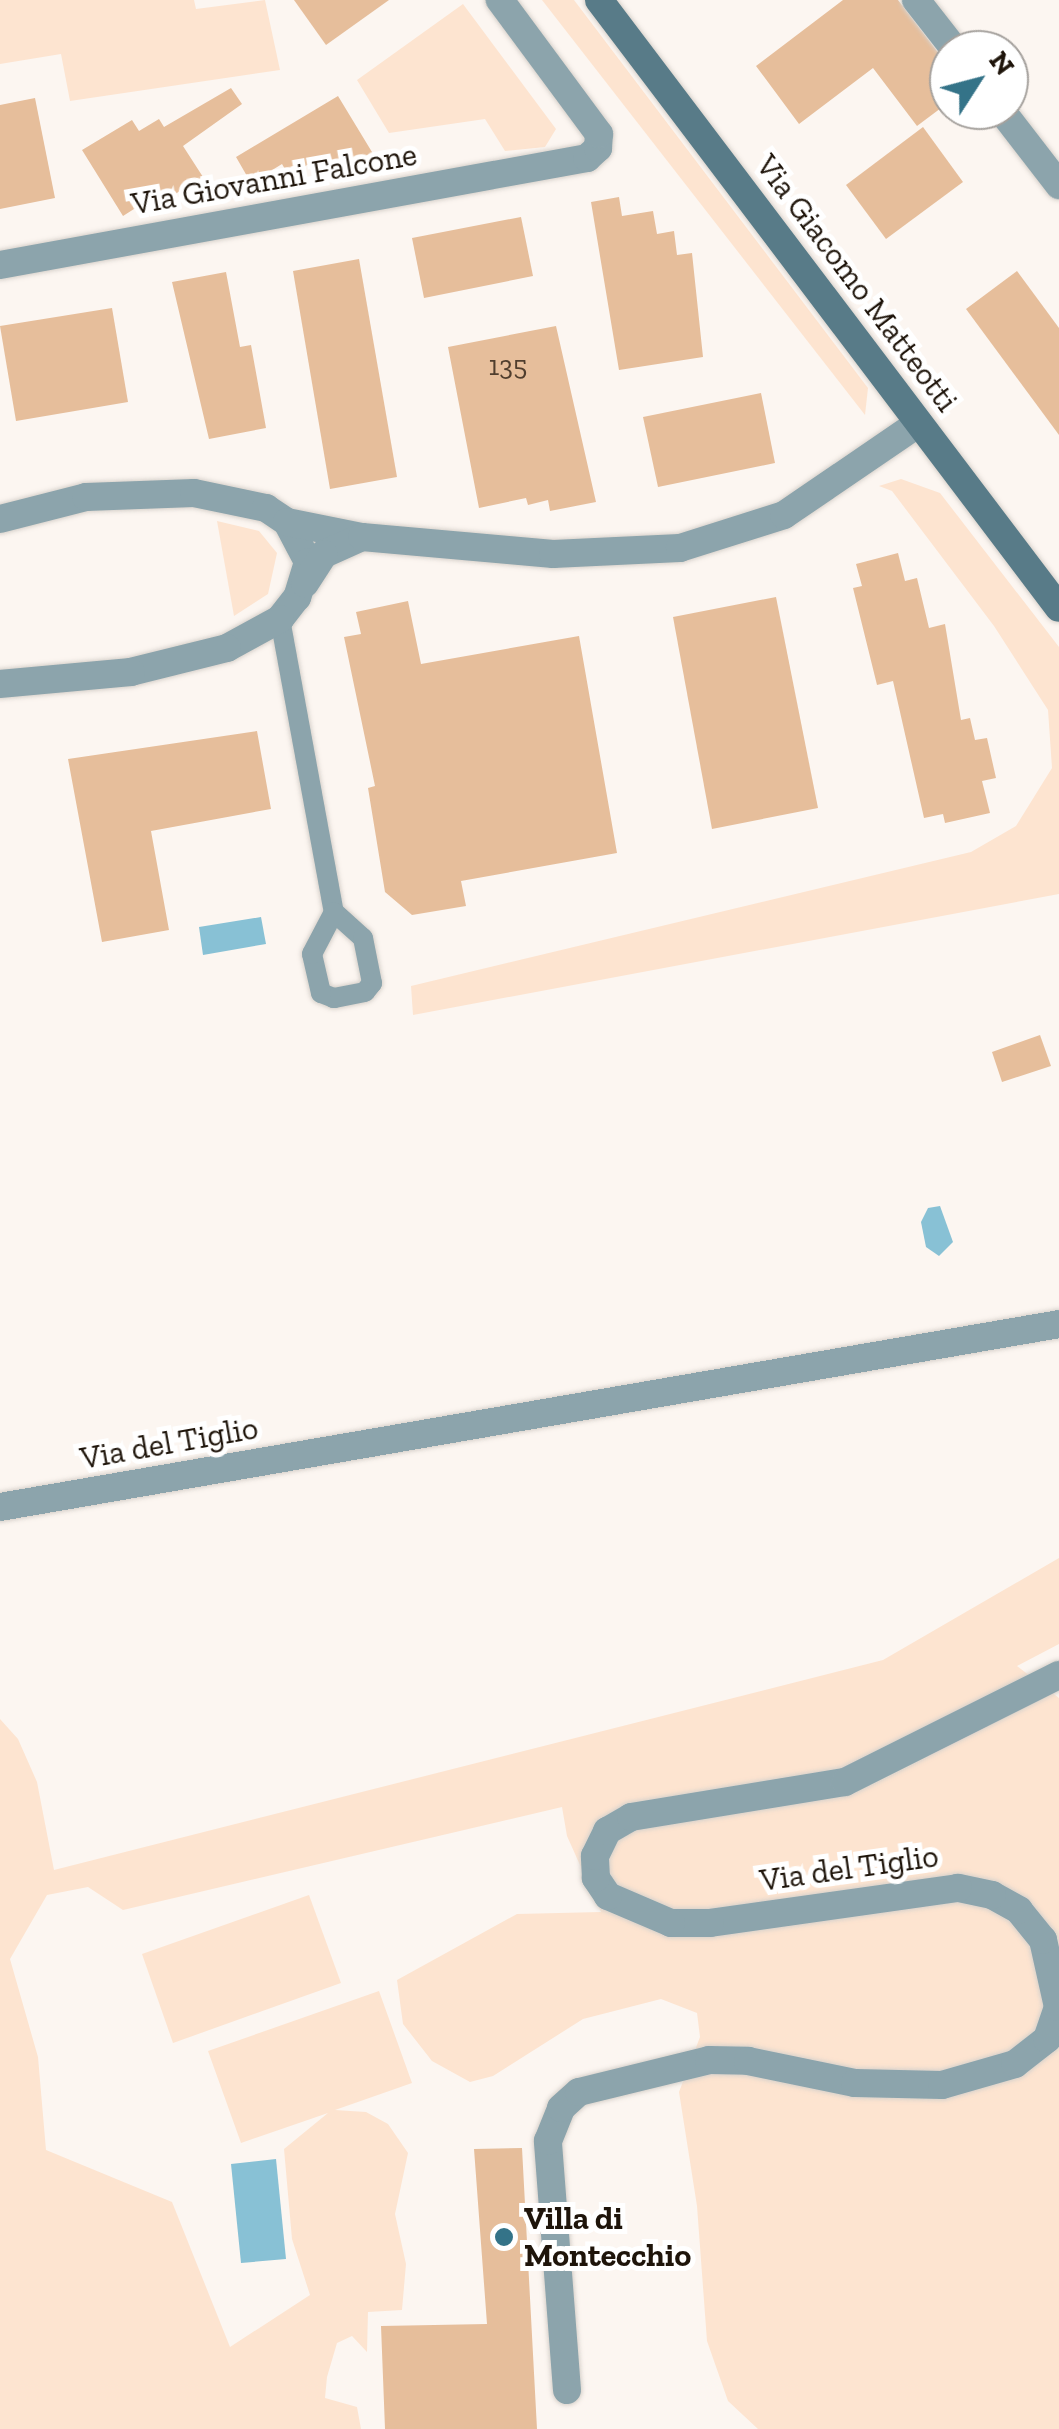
<!DOCTYPE html>
<html>
<head>
<meta charset="utf-8">
<style>
	body { margin:0 }
	#map { position:relative; width:1059px; height:2429px; overflow:hidden; background:#fcf6f1; font-family:"Zilla Slab",serif }
	div>[style] { position:absolute }
	[style*='--x'] { left:calc(var(--x)*1px); top:calc(var(--y)*1px); width:calc(var(--w)*1px); rotate:calc(var(--a)*1deg) }
	.green>* { inset:0; background:#fde4d0 }
	.water>* { inset:0; background:#88c1d5 }
	.building>* { inset:0; background:#e6be9b }
	.roads { filter:drop-shadow(0 0 2px #d8d2cc) drop-shadow(0 0 2px #d8d2cc) }
	.service>* { height:20px; margin:-10px; padding:0 10px; transform-origin:10px; border-radius:10px; background:#8ca4ac }
	.minor>* { height:28px; margin:-14px; padding:0 14px; transform-origin:14px; border-radius:14px; background:#8ca4ac }
	.secondary>* { height:28px; margin:-14px; padding:0 14px; transform-origin:14px; border-radius:14px; background:#587b88 }
	.dots>* { width:28px; height:28px; translate:-50% -50%; box-sizing:border-box; border:5px solid #fff; border-radius:50% }
	span { translate:-50% -50%; white-space:nowrap; text-align:center; line-height:1.15; -webkit-text-stroke:10px #fff; paint-order:stroke }
	.number-label { font-size:28px; color:#503e2e }
	.number-label span { -webkit-text-stroke-width:0 }
	.street-label { font-size:32px; color:#1e140a }
	.poi-label { font-size:32px; color:#1e140a; font-weight:700 }
	.left { translate:0 -50%; text-align:left }
	.north { position:absolute; left:929px; top:30px; width:100px; height:100px; box-sizing:border-box; background:#fff; border:2px solid #a5a19d; border-radius:50%; rotate:54deg; font-size:28px; font-weight:700; line-height:40px; text-align:center; color:#1e140a }
	.north::after { content:''; display:block; margin:auto; width:35px; height:45px; background:#347388; clip-path:polygon(50% 0,100% 100%,50% 72%,0 100%) }
</style>
</head>
<body>
<div id="map">
	<div class="green">
		<i style="clip-path:polygon(0 0,194px 0,196px 9px,265px 0,280px 70px,70px 101px,61px 54px,0 64px)"></i>
		<i style="clip-path:polygon(542px 0,574px 0,868px 388px,865px 415px)"></i>
		<i style="clip-path:polygon(463px 4px,556px 129px,545px 147px,505px 151px,485px 119px,389px 133px,357px 80px)"></i>
		<i style="clip-path:polygon(901px 479px,940px 493px,1059px 647px,1059px 894px,413px 1015px,411px 986px,971px 852px,1016px 826px,1052px 768px,1048px 710px,994px 626px,892px 491px,879px 486px)"></i>
		<i style="clip-path:polygon(217px 521px,259px 531px,277px 553px,268px 594px,234px 616px)"></i>
		<i style="clip-path:polygon(1059px 1558px,1059px 1644px,1017px 1666px,1059px 1698px,1059px 2429px,758px 2429px,728px 2401px,707px 2341px,697px 2206px,679px 2092px,700px 2037px,697px 2013px,661px 1999px,583px 2019px,493px 2076px,470px 2082px,432px 2061px,403px 2024px,397px 1980px,517px 1914px,601px 1912px,567px 1836px,562px 1807px,123px 1910px,88px 1887px,47px 1895px,10px 1959px,38px 2057px,46px 2150px,172px 2202px,230px 2347px,310px 2295px,292px 2239px,284px 2149px,328px 2113px,241px 2143px,208px 2051px,379px 1991px,412px 2083px,335px 2110px,366px 2112px,388px 2124px,408px 2153px,395px 2214px,406px 2264px,402px 2310px,368px 2312px,367px 2352px,352px 2336px,337px 2343px,327px 2377px,325px 2398px,357px 2407px,361px 2429px,0 2429px,0 1719px,18px 1739px,37px 1782px,54px 1870px,883px 1660px)"></i>
		<i style="clip-path:polygon(309px 1895px,341px 1983px,173px 2043px,142px 1954px)"></i>
	</div>
	<div class="water">
		<i style="clip-path:polygon(261px 917px,266px 944px,203px 955px,199px 927px)"></i>
		<i style="clip-path:polygon(940px 1206px,953px 1242px,939px 1256px,926px 1247px,921px 1222px,928px 1208px)"></i>
		<i style="clip-path:polygon(276px 2159px,286px 2259px,241px 2263px,231px 2164px)"></i>
	</div>
	<div class="building">
		<i style="clip-path:polygon(294px 0,389px 0,326px 45px)"></i>
		<i style="clip-path:polygon(843px 0,898px 0,949px 67px,949px 102px,917px 126px,873px 68px,799px 124px,756px 66px)"></i>
		<i style="clip-path:polygon(231px 88px,242px 104px,183px 146px,203px 177px,149px 210px,145px 202px,123px 216px,82px 150px,132px 120px,139px 131px,159px 119px,164px 127px)"></i>
		<i style="clip-path:polygon(338px 96px,375px 157px,347px 174px,340px 163px,326px 172px,317px 159px,289px 176px,282px 164px,251px 183px,236px 157px)"></i>
		<i style="clip-path:polygon(35px 98px,55px 198px,0 209px,0 105px)"></i>
		<i style="clip-path:polygon(923px 127px,963px 182px,886px 239px,846px 185px)"></i>
		<i style="clip-path:polygon(619px 197px,622px 216px,653px 211px,657px 234px,674px 231px,677px 255px,692px 253px,703px 357px,619px 370px,591px 202px)"></i>
		<i style="clip-path:polygon(521px 217px,533px 276px,424px 298px,412px 238px)"></i>
		<i style="clip-path:polygon(359px 259px,397px 477px,330px 489px,293px 271px)"></i>
		<i style="clip-path:polygon(1017px 271px,1059px 328px,1059px 435px,966px 309px)"></i>
		<i style="clip-path:polygon(226px 272px,240px 347px,251px 345px,266px 428px,209px 439px,172px 282px)"></i>
		<i style="clip-path:polygon(112px 308px,128px 402px,16px 421px,0 326px)"></i>
		<i style="clip-path:polygon(556px 326px,596px 502px,550px 511px,548px 500px,528px 505px,526px 498px,479px 508px,448px 347px)"></i>
		<i style="clip-path:polygon(761px 393px,775px 463px,658px 487px,643px 417px)"></i>
		<i style="clip-path:polygon(898px 553px,905px 581px,917px 578px,929px 628px,945px 624px,961px 720px,970px 718px,975px 740px,987px 738px,996px 778px,982px 781px,990px 813px,945px 823px,943px 814px,924px 818px,893px 681px,877px 685px,853px 588px,862px 586px,856px 564px)"></i>
		<i style="clip-path:polygon(776px 597px,818px 808px,712px 829px,673px 617px)"></i>
		<i style="clip-path:polygon(408px 601px,421px 664px,579px 636px,617px 853px,461px 881px,466px 906px,412px 915px,385px 892px,368px 788px,375px 786px,344px 637px,361px 634px,356px 612px)"></i>
		<i style="clip-path:polygon(257px 731px,271px 809px,151px 831px,169px 930px,102px 942px,68px 759px)"></i>
		<i style="clip-path:polygon(1040px 1035px,1051px 1066px,1002px 1082px,992px 1052px)"></i>
		<i style="clip-path:polygon(522px 2148px,537px 2429px,385px 2429px,381px 2326px,487px 2324px,474px 2149px)"></i>
	</div>
	<div class="roads">
		<div class="service">
			<i style="--x:280;--y:619;--w:298;--a:79.6"></i>
			<i style="--x:334;--y:912;--w:39;--a:42"></i>
			<i style="--x:363;--y:938;--w:46;--a:78.7"></i>
			<i style="--x:372;--y:983;--w:11;--a:128"></i>
			<i style="--x:365;--y:992;--w:32;--a:169"></i>
			<i style="--x:334;--y:998;--w:14;--a:-159"></i>
			<i style="--x:321;--y:993;--w:40;--a:-103"></i>
			<i style="--x:312;--y:954;--w:47;--a:-62.4"></i>
		</div>
		<div class="minor">
			<i style="--x:916;--y:0;--w:63;--a:52"></i>
			<i style="--x:1001;--y:110;--w:95;--a:52.3"></i>
			<i style="--x:0;--y:265;--w:597;--a:-10.33"></i>
			<i style="--x:587;--y:158;--w:15;--a:-42"></i>
			<i style="--x:598;--y:148;--w:14;--a:-86"></i>
			<i style="--x:599;--y:134;--w:167;--a:-126.5"></i>
			<i style="--x:0;--y:519;--w:89;--a:-14.3"></i>
			<i style="--x:86;--y:497;--w:108;--a:-2.1"></i>
			<i style="--x:194;--y:493;--w:74;--a:11.8"></i>
			<i style="--x:266;--y:508;--w:25;--a:34"></i>
			<i style="--x:287;--y:522;--w:45;--a:62.3"></i>
			<i style="--x:308;--y:562;--w:37;--a:107"></i>
			<i style="--x:297;--y:597;--w:28;--a:128"></i>
			<i style="--x:280;--y:619;--w:60;--a:151.3"></i>
			<i style="--x:227;--y:648;--w:99;--a:166"></i>
			<i style="--x:131;--y:672;--w:132;--a:174.8"></i>
			<i style="--x:287;--y:522;--w:76;--a:11.3"></i>
			<i style="--x:362;--y:537;--w:42;--a:155.9"></i>
			<i style="--x:324;--y:554;--w:35;--a:123"></i>
			<i style="--x:362;--y:537;--w:192;--a:5.1"></i>
			<i style="--x:553;--y:554;--w:127;--a:-2.7"></i>
			<i style="--x:680;--y:548;--w:109;--a:-17.6"></i>
			<i style="--x:784;--y:515;--w:163;--a:-34.3"></i>
			<i style="--x:0;--y:1507;--w:1075;--a:-9.8"></i>
			<i style="--x:567;--y:2390;--w:250;--a:-94.4"></i>
			<i style="--x:548;--y:2141;--w:35;--a:-68"></i>
			<i style="--x:561;--y:2108;--w:24;--a:-42"></i>
			<i style="--x:579;--y:2092;--w:134;--a:-13.8"></i>
			<i style="--x:709;--y:2060;--w:39;--a:1"></i>
			<i style="--x:748;--y:2061;--w:109;--a:11.6"></i>
			<i style="--x:855;--y:2083;--w:87;--a:1.3"></i>
			<i style="--x:942;--y:2085;--w:76;--a:-16"></i>
			<i style="--x:1015;--y:2064;--w:41;--a:-38"></i>
			<i style="--x:1047;--y:2039;--w:34;--a:-71"></i>
			<i style="--x:1058;--y:2007;--w:69;--a:-102.6"></i>
			<i style="--x:1043;--y:1940;--w:38;--a:-129"></i>
			<i style="--x:1019;--y:1910;--w:31;--a:-151"></i>
			<i style="--x:992;--y:1895;--w:35;--a:-168"></i>
			<i style="--x:958;--y:1888;--w:250;--a:172"></i>
			<i style="--x:710;--y:1923;--w:39;--a:180"></i>
			<i style="--x:671;--y:1923;--w:69;--a:-156.8"></i>
			<i style="--x:608;--y:1896;--w:22;--a:-124"></i>
			<i style="--x:596;--y:1878;--w:22;--a:-93"></i>
			<i style="--x:595;--y:1856;--w:28;--a:-64"></i>
			<i style="--x:607;--y:1831;--w:28;--a:-30"></i>
			<i style="--x:631;--y:1817;--w:217;--a:-9.3"></i>
			<i style="--x:845;--y:1782;--w:239;--a:-26.6"></i>
		</div>
		<div class="secondary">
			<i style="--x:599;--y:0;--w:762;--a:52.89"></i>
		</div>
	</div>
	<div class="dots">
		<i style="left:504px;top:2237px;background:#347388"></i>
	</div>
	<div class="number-label">
		<span style="left:508px;top:366px">135</span>
	</div>
	<div class="street-label">
		<span style="left:274px;top:179px;rotate:-10deg">Via Giovanni Falcone</span>
		<span style="left:857px;top:283px;rotate:53deg">Via Giacomo Matteotti</span>
		<span style="left:169px;top:1443px;rotate:-10deg">Via del Tiglio</span>
		<span style="left:849px;top:1868px;rotate:-8deg">Via del Tiglio</span>
	</div>
	<div class="poi-label">
		<span class="left" style="left:524px;top:2237px">Villa di<br>Montecchio</span>
	</div>
	<div class="north">N</div>
</div>
</body>
</html>
